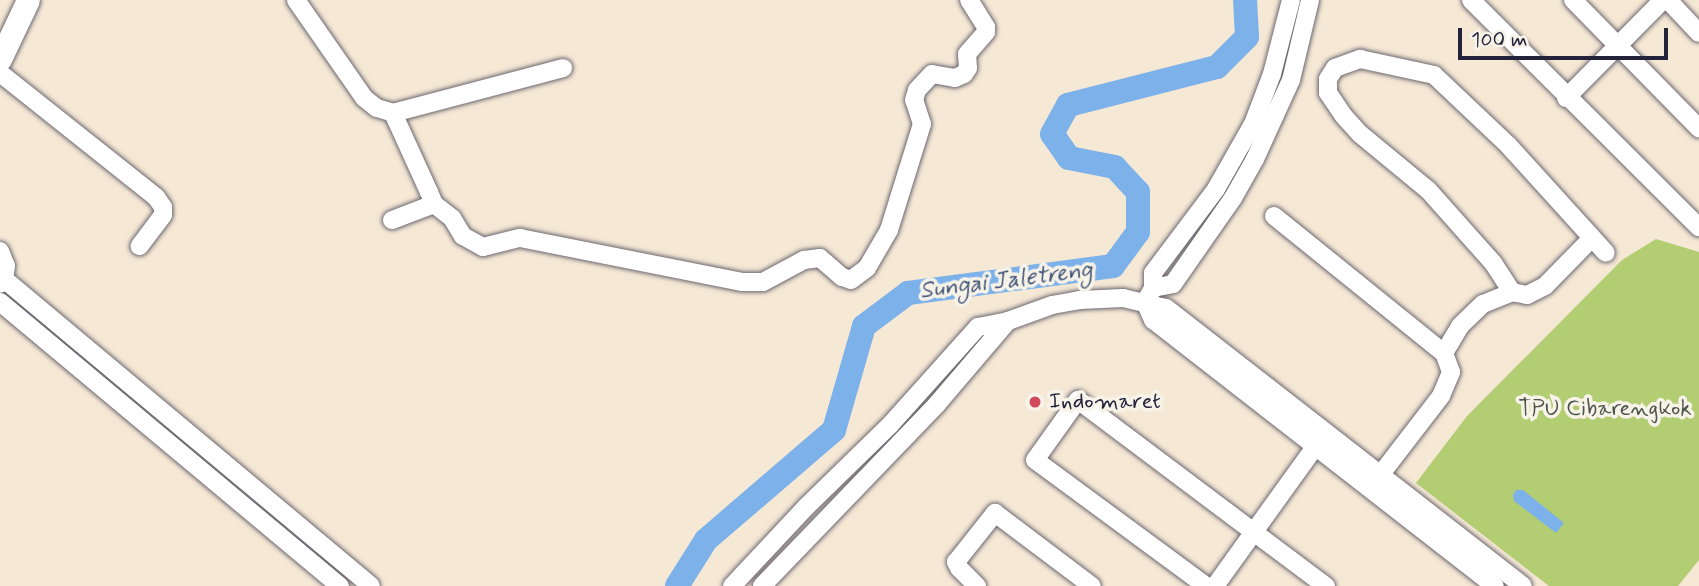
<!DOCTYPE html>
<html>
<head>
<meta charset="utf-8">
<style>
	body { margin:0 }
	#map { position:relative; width:1699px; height:586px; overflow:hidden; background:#f5e8d5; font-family:Mynerve,sans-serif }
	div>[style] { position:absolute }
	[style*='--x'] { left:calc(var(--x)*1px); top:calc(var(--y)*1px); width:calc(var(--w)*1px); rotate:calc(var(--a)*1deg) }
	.green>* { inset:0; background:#b3cd72 }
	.water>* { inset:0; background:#7db1ea }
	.river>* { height:24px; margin:-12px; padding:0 12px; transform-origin:12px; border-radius:12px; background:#7db1ea }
	.roads { filter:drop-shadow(0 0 2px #6c6771) drop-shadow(0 0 2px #6c6771) }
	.minor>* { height:18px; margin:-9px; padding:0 9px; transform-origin:9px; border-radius:9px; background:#fff }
	.major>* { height:23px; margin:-11.5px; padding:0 11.5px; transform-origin:11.5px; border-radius:11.5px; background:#fff }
	.dots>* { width:19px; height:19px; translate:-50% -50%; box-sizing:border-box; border:4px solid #f7f3e8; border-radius:50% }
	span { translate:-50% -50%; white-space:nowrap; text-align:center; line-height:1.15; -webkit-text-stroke:7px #f7f3e8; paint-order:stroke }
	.poi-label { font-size:23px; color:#22223b }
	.left { translate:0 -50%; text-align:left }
	.park-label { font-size:23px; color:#4e554c }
	.water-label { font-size:24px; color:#425478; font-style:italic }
	.scale { position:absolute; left:1458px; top:28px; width:210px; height:32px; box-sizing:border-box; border:4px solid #22223b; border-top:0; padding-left:9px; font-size:21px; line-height:24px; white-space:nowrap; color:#22223b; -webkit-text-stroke:5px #f7f3e8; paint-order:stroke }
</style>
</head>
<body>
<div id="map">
	<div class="green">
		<i style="clip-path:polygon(1656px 239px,1699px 252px,1699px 560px,1678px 586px,1549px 586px,1416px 483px,1467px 416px,1622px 260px)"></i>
	</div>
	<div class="water">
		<i style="clip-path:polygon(1516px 490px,1523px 490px,1564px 523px,1556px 533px,1514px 501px,1513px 495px)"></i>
	</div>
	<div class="river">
		<i style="--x:677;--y:586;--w:54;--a:-57.8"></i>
		<i style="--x:706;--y:540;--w:169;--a:-40.7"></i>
		<i style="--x:834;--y:430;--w:108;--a:-73.9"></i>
		<i style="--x:864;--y:326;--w:55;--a:-36.9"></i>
		<i style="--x:908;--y:293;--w:207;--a:-7.5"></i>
		<i style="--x:1113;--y:266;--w:42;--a:-53.7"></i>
		<i style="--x:1138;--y:232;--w:40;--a:-90"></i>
		<i style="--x:1138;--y:192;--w:34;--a:-133"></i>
		<i style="--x:1115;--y:167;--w:47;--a:-168.9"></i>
		<i style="--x:1069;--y:158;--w:29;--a:-125"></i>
		<i style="--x:1052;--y:134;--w:33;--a:-61"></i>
		<i style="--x:1068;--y:105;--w:154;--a:-14.3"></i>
		<i style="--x:1217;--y:67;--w:42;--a:-45"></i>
		<i style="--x:1247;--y:37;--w:37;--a:-93"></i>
	</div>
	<div class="roads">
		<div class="minor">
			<i style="--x:296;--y:0;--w:119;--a:55.2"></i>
			<i style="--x:364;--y:98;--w:16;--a:38"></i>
			<i style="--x:377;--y:108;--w:17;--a:17"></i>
			<i style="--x:393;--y:113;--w:87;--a:65.5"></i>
			<i style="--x:429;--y:192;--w:13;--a:67"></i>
			<i style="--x:434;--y:204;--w:45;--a:159.1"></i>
			<i style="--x:1471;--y:0;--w:322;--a:44.9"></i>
			<i style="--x:1573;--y:0;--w:180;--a:45.5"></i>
			<i style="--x:1668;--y:0;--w:45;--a:46.8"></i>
			<i style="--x:0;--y:73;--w:199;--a:38.5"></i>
			<i style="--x:156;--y:197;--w:12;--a:55"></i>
			<i style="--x:163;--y:207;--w:8;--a:90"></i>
			<i style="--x:163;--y:215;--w:39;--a:127"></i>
			<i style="--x:1566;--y:98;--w:138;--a:-45.3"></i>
			<i style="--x:393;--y:113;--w:176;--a:-14.8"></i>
			<i style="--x:434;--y:204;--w:23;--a:38"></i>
			<i style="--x:452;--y:218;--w:21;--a:59"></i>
			<i style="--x:463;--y:236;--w:23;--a:29"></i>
			<i style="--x:483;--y:247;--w:38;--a:-14"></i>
			<i style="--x:520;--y:238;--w:227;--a:11.2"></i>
			<i style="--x:743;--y:282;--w:20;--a:0"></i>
			<i style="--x:763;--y:282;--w:47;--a:-28.2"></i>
			<i style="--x:804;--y:260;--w:16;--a:-7"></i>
			<i style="--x:820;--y:258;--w:29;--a:41"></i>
			<i style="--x:842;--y:277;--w:9;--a:18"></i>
			<i style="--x:851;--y:280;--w:20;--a:-37"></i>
			<i style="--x:867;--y:268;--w:44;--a:-59.9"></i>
			<i style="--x:889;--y:230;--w:111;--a:-72.7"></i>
			<i style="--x:922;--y:124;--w:25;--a:-108"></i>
			<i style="--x:914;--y:100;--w:10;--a:-73"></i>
			<i style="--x:917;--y:90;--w:22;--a:-47"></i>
			<i style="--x:932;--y:74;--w:23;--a:10"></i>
			<i style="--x:955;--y:78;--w:10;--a:-24"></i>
			<i style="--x:964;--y:74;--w:7;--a:-56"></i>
			<i style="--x:968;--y:68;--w:14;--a:-94"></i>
			<i style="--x:967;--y:54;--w:29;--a:-49"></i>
			<i style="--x:986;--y:32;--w:5;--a:-90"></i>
			<i style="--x:986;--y:27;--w:32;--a:-122"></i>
			<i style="--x:1274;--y:216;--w:218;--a:38.9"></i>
			<i style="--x:1444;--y:353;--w:31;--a:-59"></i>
			<i style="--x:1460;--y:326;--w:32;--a:-44"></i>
			<i style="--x:1483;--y:304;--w:31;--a:-22"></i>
			<i style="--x:1592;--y:238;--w:67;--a:134.4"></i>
			<i style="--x:1545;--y:286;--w:20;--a:153"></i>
			<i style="--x:1527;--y:295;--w:15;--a:-169"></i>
			<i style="--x:1512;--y:292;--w:33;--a:-123"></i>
			<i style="--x:1494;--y:264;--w:99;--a:-131.7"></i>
			<i style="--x:1428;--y:190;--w:88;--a:-140.5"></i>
			<i style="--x:1360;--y:134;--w:25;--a:-132"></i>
			<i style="--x:1343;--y:115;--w:27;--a:-124"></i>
			<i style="--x:1328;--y:93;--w:14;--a:-90"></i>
			<i style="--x:1328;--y:79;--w:13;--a:-58"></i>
			<i style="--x:1335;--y:68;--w:27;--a:-20"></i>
			<i style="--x:1360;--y:59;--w:76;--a:12.2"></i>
			<i style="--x:1434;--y:75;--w:103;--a:43.4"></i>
			<i style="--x:1509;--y:146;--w:144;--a:47.8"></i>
			<i style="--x:0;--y:251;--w:16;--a:68"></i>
			<i style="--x:6;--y:266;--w:13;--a:99"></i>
			<i style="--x:4;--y:279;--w:6;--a:129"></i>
			<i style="--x:4;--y:279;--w:478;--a:39.9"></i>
			<i style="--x:1153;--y:288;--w:20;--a:-11"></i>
			<i style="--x:1173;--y:284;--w:105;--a:-55.1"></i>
			<i style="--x:1233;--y:198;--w:45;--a:-60.6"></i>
			<i style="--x:1255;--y:159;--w:87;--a:-65.5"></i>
			<i style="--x:1291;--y:80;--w:82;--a:-76.6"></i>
			<i style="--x:0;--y:302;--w:443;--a:39.9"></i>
			<i style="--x:1145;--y:302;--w:20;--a:66"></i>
			<i style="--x:1153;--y:320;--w:433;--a:37.9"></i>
			<i style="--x:1145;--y:302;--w:16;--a:-60"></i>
			<i style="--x:1153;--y:288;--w:15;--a:-90"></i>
			<i style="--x:1153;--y:273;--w:105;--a:-53.1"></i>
			<i style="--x:1216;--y:189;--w:75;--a:-60.4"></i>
			<i style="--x:1253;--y:124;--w:53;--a:-69.2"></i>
			<i style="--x:1272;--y:74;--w:76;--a:-75.6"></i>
			<i style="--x:1381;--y:474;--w:98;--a:-52.4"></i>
			<i style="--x:1441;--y:396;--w:26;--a:-67"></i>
			<i style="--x:1451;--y:372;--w:20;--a:-110"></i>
			<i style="--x:732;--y:586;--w:108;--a:-46.9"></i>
			<i style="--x:806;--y:507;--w:117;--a:-44.3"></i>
			<i style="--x:890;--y:425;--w:132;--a:-48.1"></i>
			<i style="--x:978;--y:327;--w:31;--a:-11"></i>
			<i style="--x:1008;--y:321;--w:47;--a:-20"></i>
			<i style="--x:1052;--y:305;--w:28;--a:-10"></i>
			<i style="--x:1080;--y:300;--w:43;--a:-2.7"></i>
			<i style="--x:1123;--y:298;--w:44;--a:13.1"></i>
			<i style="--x:1166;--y:308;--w:452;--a:37.9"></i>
			<i style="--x:762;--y:586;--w:252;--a:-46.1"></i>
			<i style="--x:937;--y:404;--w:109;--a:-49.5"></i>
			<i style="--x:977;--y:586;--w:25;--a:-135"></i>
			<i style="--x:959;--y:568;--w:7;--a:-117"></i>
			<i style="--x:956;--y:562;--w:63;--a:-51.5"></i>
			<i style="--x:995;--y:513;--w:121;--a:37"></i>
			<i style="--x:1206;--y:586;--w:212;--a:-143.6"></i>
			<i style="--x:1035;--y:460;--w:74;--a:-54.4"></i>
			<i style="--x:1078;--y:400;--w:310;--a:36.9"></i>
			<i style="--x:1215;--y:586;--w:183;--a:-54.3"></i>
		</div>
		<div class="major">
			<i style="--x:0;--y:59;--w:65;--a:-64.6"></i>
		</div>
	</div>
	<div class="dots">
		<i style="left:1035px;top:402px;background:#d1495b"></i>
	</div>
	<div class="poi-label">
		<span class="left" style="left:1049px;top:402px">Indomaret</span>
	</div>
	<div class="park-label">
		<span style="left:1605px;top:409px">TPU Cibarengkok</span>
	</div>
	<div class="water-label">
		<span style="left:1006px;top:281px;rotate:-7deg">Sungai Jaletreng</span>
	</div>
	<div class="scale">100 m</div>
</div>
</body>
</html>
